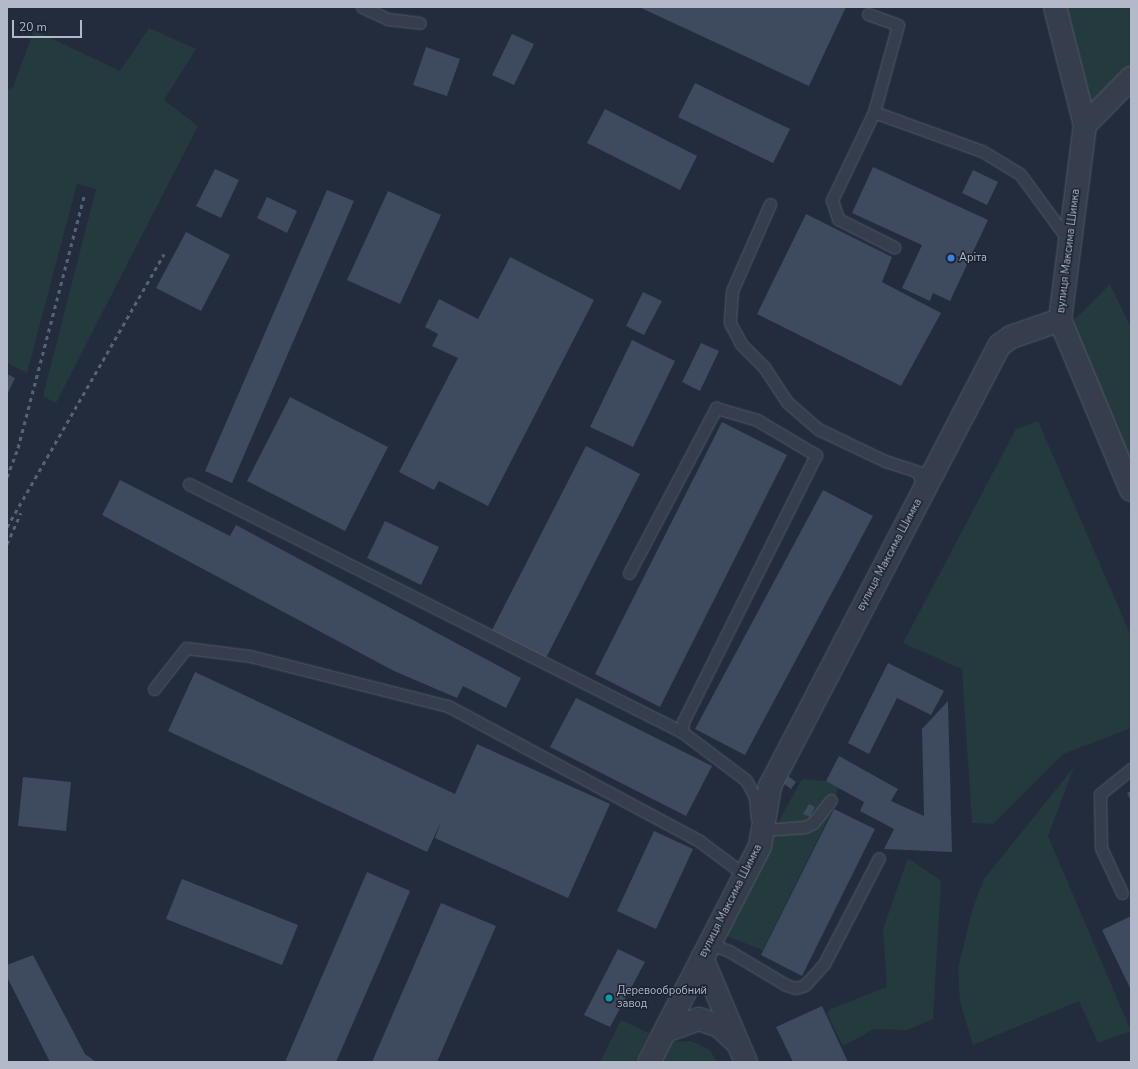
<!DOCTYPE html>
<html>
<head>
<meta charset="utf-8">
<style>
	body { margin:0 }
	#map { position:relative; width:1138px; height:1069px; overflow:hidden; background:#222c3d; font-family:"Nunito Sans",sans-serif }
	div>[style] { position:absolute }
	[style*='--x'] { left:calc(var(--x)*1px); top:calc(var(--y)*1px); width:calc(var(--w)*1px); rotate:calc(var(--a)*1deg) }
	.green>* { inset:0; background:#243a3e }
	.building>* { inset:0; background:#3e4a5d }
	.roads { filter:drop-shadow(0 0 1px #515968) drop-shadow(0 0 1px #515968) }
	.service>* { height:11px; margin:-5.5px; padding:0 5.5px; transform-origin:5.5px; border-radius:5.5px; background:#363e4d }
	.minor>* { height:22px; margin:-11px; padding:0 11px; transform-origin:11px; border-radius:11px; background:#363e4d }
	.rail>* { height:3px; margin-top:-1.5px; transform-origin:0; background:repeating-linear-gradient(90deg,#586275 0 4px,transparent 0 8px) }
	.dots>* { width:11px; height:11px; translate:-50% -50%; box-sizing:border-box; border:2px solid #1b2332; border-radius:50% }
	span { translate:-50% -50%; white-space:nowrap; text-align:center; line-height:1.15; -webkit-text-stroke:3px #1b2332; paint-order:stroke }
	.street-label { font-size:11px; color:#b2b9c9 }
	.poi-label { font-size:11px; color:#b2b9c9 }
	.left { translate:0 -50%; text-align:left }
	.frame { position:absolute; inset:0; border:8px solid #b2b9c9; pointer-events:none }
	.scale { position:absolute; left:12px; top:20px; width:70px; height:18px; box-sizing:border-box; border:2px solid #b2b9c9; border-top:0; padding-left:5px; font-size:12px; line-height:14px; white-space:nowrap; color:#b2b9c9; -webkit-text-stroke:3px #1b2332; paint-order:stroke }
</style>
</head>
<body>
<div id="map">
	<div class="green">
		<i style="clip-path:polygon(1055px 7px,1131px 7px,1131px 78px,1085px 125px)"></i>
		<i style="clip-path:polygon(149px 28px,196px 49px,164px 100px,198px 126px,56px 403px,43px 396px,96px 189px,77px 184px,27px 373px,7px 363px,7px 90px,13px 87px,34px 30px,120px 71px)"></i>
		<i style="clip-path:polygon(1110px 284px,1131px 328px,1131px 461px,1072px 322px)"></i>
		<i style="clip-path:polygon(1038px 421px,1131px 636px,1131px 728px,1063px 754px,993px 824px,972px 823px,962px 669px,903px 643px,1016px 429px)"></i>
		<i style="clip-path:polygon(1074px 767px,1048px 836px,1131px 1031px,1098px 1043px,1079px 1001px,973px 1045px,960px 1002px,958px 969px,973px 907px,984px 879px)"></i>
		<i style="clip-path:polygon(802px 779px,826px 781px,838px 787px,831px 813px,763px 950px,726px 936px,763px 864px,775px 828px)"></i>
		<i style="clip-path:polygon(908px 858px,941px 881px,933px 1019px,907px 1030px,874px 1029px,843px 1046px,827px 1014px,830px 1009px,887px 987px,883px 929px)"></i>
		<i style="clip-path:polygon(621px 1020px,649px 1033px,635px 1062px,600px 1062px)"></i>
		<i style="clip-path:polygon(691px 1041px,710px 1050px,717px 1062px,658px 1062px,669px 1042px)"></i>
	</div>
	<div class="building">
		<i style="clip-path:polygon(639px 7px,846px 7px,809px 86px)"></i>
		<i style="clip-path:polygon(512px 34px,534px 44px,514px 85px,492px 75px)"></i>
		<i style="clip-path:polygon(426px 47px,460px 59px,447px 96px,413px 85px)"></i>
		<i style="clip-path:polygon(695px 83px,790px 129px,773px 163px,678px 117px)"></i>
		<i style="clip-path:polygon(605px 109px,697px 156px,680px 190px,587px 143px)"></i>
		<i style="clip-path:polygon(873px 167px,988px 220px,950px 301px,933px 293px,930px 301px,902px 288px,922px 245px,852px 213px)"></i>
		<i style="clip-path:polygon(215px 169px,239px 180px,221px 218px,196px 206px)"></i>
		<i style="clip-path:polygon(973px 170px,998px 182px,987px 205px,962px 193px)"></i>
		<i style="clip-path:polygon(327px 190px,354px 201px,232px 483px,205px 471px)"></i>
		<i style="clip-path:polygon(388px 191px,441px 215px,400px 304px,347px 280px)"></i>
		<i style="clip-path:polygon(267px 197px,297px 211px,287px 233px,257px 218px)"></i>
		<i style="clip-path:polygon(806px 214px,892px 257px,882px 282px,941px 313px,901px 386px,757px 314px)"></i>
		<i style="clip-path:polygon(186px 232px,230px 255px,201px 311px,156px 288px)"></i>
		<i style="clip-path:polygon(510px 257px,594px 300px,488px 506px,439px 481px,434px 490px,399px 472px,458px 358px,432px 346px,438px 334px,425px 327px,439px 299px,478px 319px)"></i>
		<i style="clip-path:polygon(643px 292px,662px 301px,644px 335px,626px 326px)"></i>
		<i style="clip-path:polygon(632px 340px,675px 361px,633px 447px,590px 427px)"></i>
		<i style="clip-path:polygon(701px 343px,719px 351px,700px 391px,682px 382px)"></i>
		<i style="clip-path:polygon(7px 374px,15px 378px,7px 395px)"></i>
		<i style="clip-path:polygon(290px 397px,388px 447px,345px 531px,247px 481px)"></i>
		<i style="clip-path:polygon(722px 422px,787px 455px,660px 707px,595px 674px)"></i>
		<i style="clip-path:polygon(586px 446px,640px 474px,546px 658px,492px 630px)"></i>
		<i style="clip-path:polygon(120px 480px,230px 536px,236px 525px,521px 678px,506px 708px,463px 686px,457px 698px,394px 671px,102px 515px)"></i>
		<i style="clip-path:polygon(823px 490px,873px 516px,745px 755px,695px 729px)"></i>
		<i style="clip-path:polygon(385px 521px,439px 547px,421px 585px,367px 558px)"></i>
		<i style="clip-path:polygon(888px 663px,944px 691px,931px 715px,897px 698px,869px 754px,848px 743px)"></i>
		<i style="clip-path:polygon(195px 672px,455px 794px,477px 744px,610px 804px,568px 898px,435px 838px,441px 822px,427px 852px,168px 731px)"></i>
		<i style="clip-path:polygon(576px 698px,712px 766px,686px 816px,550px 747px)"></i>
		<i style="clip-path:polygon(948px 701px,952px 852px,884px 849px,894px 829px,860px 811px,864px 802px,826px 781px,839px 756px,898px 789px,891px 801px,924px 816px,922px 729px)"></i>
		<i style="clip-path:polygon(788px 776px,796px 782px,791px 789px,783px 783px)"></i>
		<i style="clip-path:polygon(23px 777px,71px 782px,66px 831px,18px 826px)"></i>
		<i style="clip-path:polygon(1131px 791px,1131px 801px,1127px 793px)"></i>
		<i style="clip-path:polygon(809px 804px,815px 807px,810px 817px,803px 814px)"></i>
		<i style="clip-path:polygon(834px 809px,875px 829px,802px 976px,761px 955px)"></i>
		<i style="clip-path:polygon(654px 831px,693px 849px,656px 929px,617px 911px)"></i>
		<i style="clip-path:polygon(367px 872px,410px 891px,381px 959px,336px 1062px,285px 1062px)"></i>
		<i style="clip-path:polygon(182px 879px,298px 925px,282px 965px,166px 919px)"></i>
		<i style="clip-path:polygon(441px 903px,496px 926px,437px 1062px,372px 1062px)"></i>
		<i style="clip-path:polygon(1131px 916px,1131px 990px,1102px 930px)"></i>
		<i style="clip-path:polygon(618px 949px,645px 962px,610px 1027px,584px 1015px)"></i>
		<i style="clip-path:polygon(33px 955px,85px 1054px,96px 1062px,50px 1062px,7px 977px,7px 965px)"></i>
		<i style="clip-path:polygon(822px 1006px,848px 1062px,793px 1062px,776px 1027px)"></i>
	</div>
	<div class="roads">
		<div class="service">
			<i style="--x:362;--y:7;--w:29;--a:25"></i>
			<i style="--x:388;--y:19;--w:32;--a:7"></i>
			<i style="--x:868;--y:14;--w:32;--a:20"></i>
			<i style="--x:898;--y:25;--w:90;--a:105.4"></i>
			<i style="--x:874;--y:112;--w:115;--a:19.9"></i>
			<i style="--x:982;--y:151;--w:44;--a:31.2"></i>
			<i style="--x:1020;--y:174;--w:83;--a:53.8"></i>
			<i style="--x:874;--y:112;--w:98;--a:115.5"></i>
			<i style="--x:832;--y:200;--w:20;--a:72"></i>
			<i style="--x:838;--y:219;--w:63;--a:26.6"></i>
			<i style="--x:770;--y:204;--w:95;--a:113.6"></i>
			<i style="--x:732;--y:291;--w:32;--a:94"></i>
			<i style="--x:730;--y:323;--w:24;--a:62"></i>
			<i style="--x:741;--y:344;--w:33;--a:45"></i>
			<i style="--x:764;--y:367;--w:42;--a:56.7"></i>
			<i style="--x:787;--y:402;--w:41;--a:41.1"></i>
			<i style="--x:818;--y:429;--w:74;--a:25.5"></i>
			<i style="--x:885;--y:461;--w:35;--a:18"></i>
			<i style="--x:918;--y:472;--w:18;--a:71"></i>
			<i style="--x:189;--y:484;--w:552;--a:26.7"></i>
			<i style="--x:629;--y:573;--w:187;--a:-62.2"></i>
			<i style="--x:716;--y:408;--w:43;--a:16.3"></i>
			<i style="--x:757;--y:420;--w:69;--a:30.7"></i>
			<i style="--x:816;--y:455;--w:298;--a:116.5"></i>
			<i style="--x:683;--y:722;--w:10;--a:96"></i>
			<i style="--x:682;--y:732;--w:80;--a:36.9"></i>
			<i style="--x:746;--y:780;--w:19;--a:62"></i>
			<i style="--x:755;--y:797;--w:21;--a:85"></i>
			<i style="--x:154;--y:689;--w:52;--a:-52"></i>
			<i style="--x:186;--y:648;--w:64;--a:7.1"></i>
			<i style="--x:250;--y:656;--w:204;--a:14.2"></i>
			<i style="--x:448;--y:706;--w:284;--a:28.2"></i>
			<i style="--x:698;--y:840;--w:59;--a:36.7"></i>
			<i style="--x:763;--y:830;--w:42;--a:-4.1"></i>
			<i style="--x:805;--y:827;--w:9;--a:-27"></i>
			<i style="--x:813;--y:823;--w:29;--a:-52"></i>
			<i style="--x:1122;--y:893;--w:50;--a:-115"></i>
			<i style="--x:1101;--y:848;--w:54;--a:-91.1"></i>
			<i style="--x:1100;--y:794;--w:40;--a:-39"></i>
			<i style="--x:710;--y:944;--w:20;--a:20"></i>
			<i style="--x:729;--y:951;--w:66;--a:30.8"></i>
			<i style="--x:786;--y:985;--w:10;--a:17"></i>
			<i style="--x:796;--y:988;--w:9;--a:-18"></i>
			<i style="--x:805;--y:985;--w:28;--a:-48"></i>
			<i style="--x:824;--y:964;--w:119;--a:-62.6"></i>
		</div>
		<div class="minor">
			<i style="--x:1055;--y:7;--w:122;--a:75.7"></i>
			<i style="--x:1060;--y:320;--w:184;--a:67.3"></i>
			<i style="--x:702;--y:958;--w:113;--a:67.1"></i>
			<i style="--x:666;--y:1031;--w:35;--a:-20"></i>
			<i style="--x:699;--y:1019;--w:21;--a:19"></i>
			<i style="--x:719;--y:1026;--w:25;--a:43"></i>
			<i style="--x:649;--y:1062;--w:243;--a:-62.8"></i>
			<i style="--x:760;--y:846;--w:61;--a:-80.5"></i>
			<i style="--x:770;--y:786;--w:497;--a:-62.5"></i>
			<i style="--x:1000;--y:345;--w:14;--a:-36"></i>
			<i style="--x:1011;--y:337;--w:52;--a:-19.1"></i>
			<i style="--x:1060;--y:320;--w:197;--a:-82.7"></i>
			<i style="--x:1085;--y:125;--w:66;--a:-45.6"></i>
		</div>
	</div>
	<div class="rail">
		<i style="--x:7;--y:477;--w:31;--a:-69"></i>
		<i style="--x:18;--y:448;--w:260;--a:-75.3"></i>
		<i style="--x:7;--y:527;--w:315;--a:-60.1"></i>
		<i style="--x:7;--y:544;--w:34;--a:-66"></i>
	</div>
	<div class="dots">
		<i style="left:951px;top:258px;background:#3f7fe0"></i>
		<i style="left:609px;top:998px;background:#0f9aa8"></i>
	</div>
	<div class="street-label">
		<span style="left:1069px;top:251px;rotate:-83deg">вулиця Максима Шимка</span>
		<span style="left:890px;top:555px;rotate:-62deg">вулиця Максима Шимка</span>
		<span style="left:731px;top:901px;rotate:-63deg">вулиця Максима Шимка</span>
	</div>
	<div class="poi-label">
		<span class="left" style="left:959px;top:258px">Аріта</span>
		<span class="left" style="left:617px;top:998px">Деревообробний<br>завод</span>
	</div>
	<div class="frame"></div>
	<div class="scale">20 m</div>
</div>
</body>
</html>
